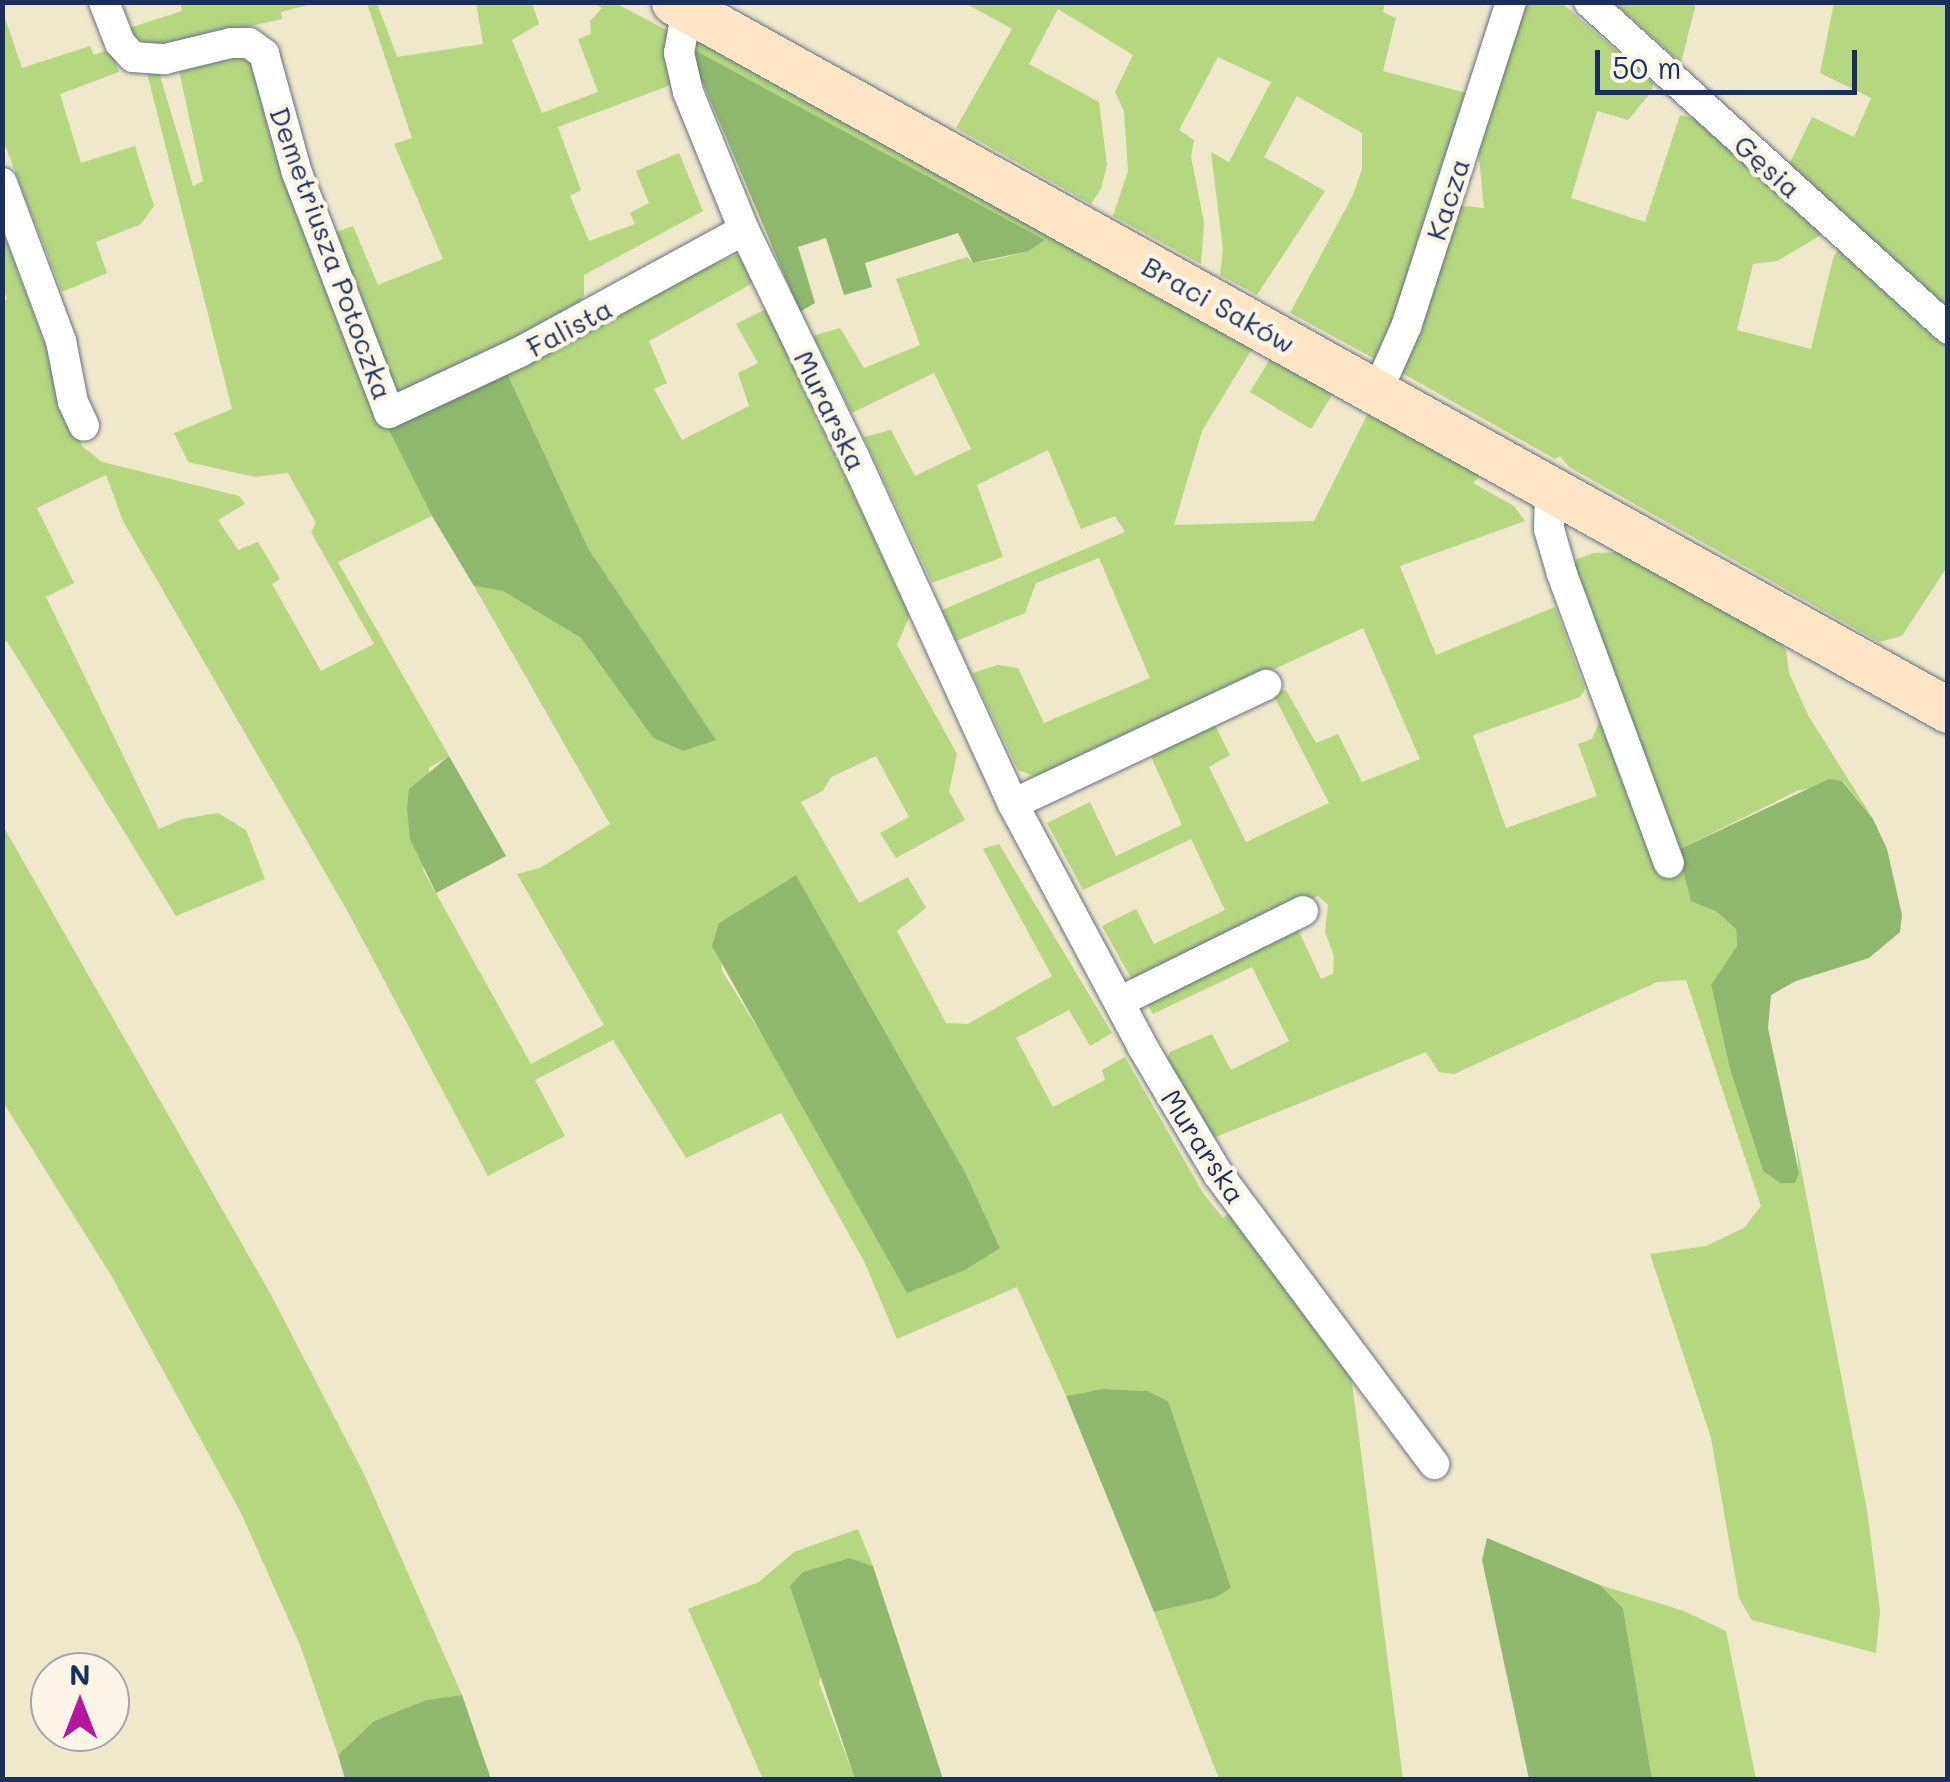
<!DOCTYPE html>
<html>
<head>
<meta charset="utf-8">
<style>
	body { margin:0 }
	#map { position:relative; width:1950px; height:1782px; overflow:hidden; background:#efe8cb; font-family:Mali,sans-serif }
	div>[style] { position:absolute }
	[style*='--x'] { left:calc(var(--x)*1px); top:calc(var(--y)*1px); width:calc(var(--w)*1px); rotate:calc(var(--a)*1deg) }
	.green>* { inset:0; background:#b4d77f }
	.forest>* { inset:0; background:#8fb86e }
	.roads { filter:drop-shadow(0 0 2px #657084) drop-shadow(0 0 2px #657084) }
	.street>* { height:30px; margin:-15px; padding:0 15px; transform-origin:15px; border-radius:15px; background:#fff }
	.secondary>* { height:45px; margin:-22.5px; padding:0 22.5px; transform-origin:22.5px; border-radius:22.5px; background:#fde5c5 }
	span { translate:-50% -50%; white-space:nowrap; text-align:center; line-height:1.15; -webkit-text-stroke:9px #fcf5e5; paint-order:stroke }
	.street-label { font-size:28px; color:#1b2f5e }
	.frame { position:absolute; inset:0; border:5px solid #1b2f5e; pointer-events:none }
	.north { position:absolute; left:30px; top:1652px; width:100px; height:100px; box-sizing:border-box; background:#fcf5e5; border:2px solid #a2a6af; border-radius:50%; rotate:0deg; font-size:28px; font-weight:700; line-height:40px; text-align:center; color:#1b2f5e }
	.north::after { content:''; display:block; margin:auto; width:35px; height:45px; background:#b5179e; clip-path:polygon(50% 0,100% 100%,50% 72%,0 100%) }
	.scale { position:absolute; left:1595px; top:50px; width:262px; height:45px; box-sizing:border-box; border:5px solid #1b2f5e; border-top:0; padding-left:12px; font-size:30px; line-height:35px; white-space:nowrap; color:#1b2f5e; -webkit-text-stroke:8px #fcf5e5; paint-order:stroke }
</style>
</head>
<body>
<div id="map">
	<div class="green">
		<i style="clip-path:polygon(180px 3px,316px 3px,281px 12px,282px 19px,159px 47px,127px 35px,129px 28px,182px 11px)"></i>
		<i style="clip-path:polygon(367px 3px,377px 3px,397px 57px,483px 44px,476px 3px,532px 3px,539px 24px,512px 40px,542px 113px,598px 92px,578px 39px,591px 34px,590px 21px,602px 8px,594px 3px,615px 3px,672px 33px,667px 59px,671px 85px,558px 127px,581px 190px,570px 196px,589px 241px,635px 224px,630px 213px,649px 203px,636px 171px,679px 153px,703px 211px,584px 275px,584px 295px,569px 317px,392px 405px,327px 235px,353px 226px,378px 285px,443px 259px,394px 144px,412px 138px)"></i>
		<i style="clip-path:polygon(965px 3px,1385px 3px,1383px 12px,1396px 18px,1383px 71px,1470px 94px,1381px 357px,1375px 359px,1290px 313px,1353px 195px,1362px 169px,1362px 133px,1297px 96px,1264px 157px,1325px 191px,1257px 295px,1220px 275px,1223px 250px,1211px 152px,1229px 162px,1271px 82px,1218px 57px,1179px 130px,1194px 140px,1191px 157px,1204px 223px,1201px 264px,1113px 216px,1128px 171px,1124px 111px,1115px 92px,1133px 55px,1058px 9px,1029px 64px,1099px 102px,1107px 165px,1101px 189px,1091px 204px,956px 128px,1012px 29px)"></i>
		<i style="clip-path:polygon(1521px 3px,1562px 3px,1653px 83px,1652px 91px,1628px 120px,1597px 111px,1571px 198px,1645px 222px,1680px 115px,1703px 121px,1823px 234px,1777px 261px,1753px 264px,1737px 330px,1811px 349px,1834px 255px,1842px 247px,1947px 344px,1947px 567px,1902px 636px,1879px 642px,1569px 467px,1560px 456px,1555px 459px,1402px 373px,1455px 205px,1484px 208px,1477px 137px)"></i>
		<i style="clip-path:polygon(1615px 3px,1696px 3px,1681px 63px)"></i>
		<i style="clip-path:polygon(1834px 3px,1947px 3px,1947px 316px,1788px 167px,1812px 117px,1854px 137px,1871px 98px,1820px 73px)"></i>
		<i style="clip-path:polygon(2px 9px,22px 68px,90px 46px,94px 55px,111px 49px,119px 72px,60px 94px,81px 163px,135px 146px,154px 206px,141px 224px,96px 242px,107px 273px,62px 292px,3px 140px)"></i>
		<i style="clip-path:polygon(698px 32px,1255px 344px,1202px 431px,1174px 525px,1314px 521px,1370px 409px,1482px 473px,1473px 483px,1514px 506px,1525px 521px,1400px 566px,1436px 655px,1555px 607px,1585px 689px,1580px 697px,1473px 735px,1506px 828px,1597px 796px,1578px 744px,1592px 739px,1599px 722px,1645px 828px,1681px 861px,1692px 900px,1717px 912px,1736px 929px,1737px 946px,1711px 986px,1730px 1069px,1763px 1171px,1780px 1183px,1799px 1173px,1795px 1137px,1867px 1510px,1880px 1611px,1876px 1653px,1752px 1620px,1739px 1598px,1711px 1438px,1650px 1254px,1706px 1246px,1744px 1228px,1761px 1206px,1686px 980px,1657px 982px,1454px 1074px,1439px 1072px,1426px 1052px,1211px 1139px,1167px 1058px,1170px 1052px,1212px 1034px,1231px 1070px,1289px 1041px,1252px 967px,1153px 1014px,1146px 1002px,1297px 927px,1321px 979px,1333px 974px,1334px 956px,1325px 932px,1328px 905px,1318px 896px,1145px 979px,1131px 978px,1102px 926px,1136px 909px,1154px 944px,1225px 910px,1191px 839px,1083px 890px,1047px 823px,1090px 802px,1116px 856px,1182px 825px,1149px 752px,1213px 721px,1230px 755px,1209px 767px,1246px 842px,1329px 803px,1272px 692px,1286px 690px,1316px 743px,1338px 734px,1362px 782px,1420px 759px,1363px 628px,1039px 778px,1018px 770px,972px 673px,998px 665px,1018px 668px,1044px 723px,1150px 678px,1099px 558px,1036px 583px,1025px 613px,956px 641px,942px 610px,1125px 532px,1115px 516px,1081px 529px,1048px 450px,977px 485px,1003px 557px,932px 583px,864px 437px,891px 430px,915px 476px,971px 449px,934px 373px,852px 413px,813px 336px,840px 328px,864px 368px,920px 345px,896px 279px,967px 257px,973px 263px,993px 260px,1029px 251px,1044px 241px,695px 64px,690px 43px)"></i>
		<i style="clip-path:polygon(evenodd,243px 49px,258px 57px,384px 418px,432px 516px,338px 562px,449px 756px,429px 768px,423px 870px,531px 1064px,604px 1025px,517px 874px,540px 868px,610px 824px,474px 586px,503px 591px,581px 638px,653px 738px,683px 751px,715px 739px,588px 548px,506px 371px,703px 268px,739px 254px,753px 283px,649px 341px,667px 383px,654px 389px,682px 440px,749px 406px,738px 373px,758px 363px,736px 324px,766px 309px,910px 615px,897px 645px,957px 754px,949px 791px,965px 820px,896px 858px,880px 833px,909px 817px,876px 756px,831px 777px,823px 791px,801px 802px,859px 903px,908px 877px,926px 908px,897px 931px,946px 1023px,968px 1024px,1052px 976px,983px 849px,999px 844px,1112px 1033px,1090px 1046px,1069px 1010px,1016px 1038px,1053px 1107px,1105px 1080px,1102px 1070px,1125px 1057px,1203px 1193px,1223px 1218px,1230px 1213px,1351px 1375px,1403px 1779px,1219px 1779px,1154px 1612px,1214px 1598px,1168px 1401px,1148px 1391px,1103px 1389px,1066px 1396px,1017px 1287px,897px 1339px,864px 1261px,781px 1113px,686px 1158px,613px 1040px,535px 1080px,565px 1136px,488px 1176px,349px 914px,123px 521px,106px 475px,37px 508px,74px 583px,46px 597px,159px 829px,182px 819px,218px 813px,246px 830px,265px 879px,176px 916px,7px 641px,3px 642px,2px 302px,7px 299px,3px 287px,2px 229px,82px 446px,102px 462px,239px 496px,245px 504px,218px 520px,238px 550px,258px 542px,280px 579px,272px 584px,321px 671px,374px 644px,311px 532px,316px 523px,288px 473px,255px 477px,188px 462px,174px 433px,232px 409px,147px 73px,158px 69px,193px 186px,203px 181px,178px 66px,243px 49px,796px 875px,966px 1174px,1000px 1248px,907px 1292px,803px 1101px,722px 971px,719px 923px,796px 875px)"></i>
		<i style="clip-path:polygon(1273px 354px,1336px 389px,1311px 429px,1250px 392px)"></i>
		<i style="clip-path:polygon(1621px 552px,1771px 634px,1786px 650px,1789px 673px,1808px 715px,1873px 819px,1843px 781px,1797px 791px,1678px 850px,1569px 570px,1577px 559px,1594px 553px)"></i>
		<i style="clip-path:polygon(2px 824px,270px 1293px,364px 1474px,462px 1695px,426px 1700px,374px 1721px,338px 1755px,300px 1645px,241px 1513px,112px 1277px,3px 1102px)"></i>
		<i style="clip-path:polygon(858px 1529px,873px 1566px,850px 1558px,819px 1683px,855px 1779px,763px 1779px,688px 1609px,759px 1582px,794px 1552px)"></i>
		<i style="clip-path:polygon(1600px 1585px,1684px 1611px,1726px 1631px,1756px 1779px,1652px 1779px,1623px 1608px)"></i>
	</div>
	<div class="forest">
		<i style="clip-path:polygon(696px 51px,1045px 240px,1029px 251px,973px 263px,958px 233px,865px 263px,872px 287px,844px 295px,826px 238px,798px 247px,815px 303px,800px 312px,695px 64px)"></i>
		<i style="clip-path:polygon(506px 371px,588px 548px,716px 740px,683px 751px,653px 738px,581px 638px,503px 591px,474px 586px,432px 516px,387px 426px)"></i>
		<i style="clip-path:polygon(449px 756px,506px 856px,436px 893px,410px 839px,407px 809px,409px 789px)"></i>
		<i style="clip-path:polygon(1829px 779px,1842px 781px,1873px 819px,1887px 849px,1902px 915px,1900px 932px,1869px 958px,1796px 981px,1771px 995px,1768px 1028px,1799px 1173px,1795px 1183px,1780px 1183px,1763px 1171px,1730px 1069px,1711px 985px,1737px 946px,1736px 929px,1717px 912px,1691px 901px,1678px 850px)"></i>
		<i style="clip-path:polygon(796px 875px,966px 1174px,1000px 1248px,965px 1270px,907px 1293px,712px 946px,719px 923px)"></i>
		<i style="clip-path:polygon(1103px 1389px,1148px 1391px,1168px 1401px,1231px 1588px,1214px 1598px,1154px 1612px,1066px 1396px)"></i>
		<i style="clip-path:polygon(1487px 1538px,1600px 1585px,1623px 1608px,1652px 1779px,1529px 1779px,1482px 1560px)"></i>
		<i style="clip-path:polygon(850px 1558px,873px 1566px,943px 1779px,855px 1779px,790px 1586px,803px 1572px)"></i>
		<i style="clip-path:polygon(462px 1695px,491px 1779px,345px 1779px,338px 1755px,374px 1721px,426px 1700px)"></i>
	</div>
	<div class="roads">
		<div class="street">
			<i style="--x:104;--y:2;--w:44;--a:68.7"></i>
			<i style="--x:120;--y:43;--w:19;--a:47"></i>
			<i style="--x:133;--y:57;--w:32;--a:4"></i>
			<i style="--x:165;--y:59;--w:68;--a:-13.6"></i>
			<i style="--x:231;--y:43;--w:18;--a:0"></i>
			<i style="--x:249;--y:43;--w:19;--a:36"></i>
			<i style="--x:264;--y:54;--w:123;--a:74.5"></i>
			<i style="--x:297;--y:173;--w:257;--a:69"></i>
			<i style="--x:389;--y:413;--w:145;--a:-25"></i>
			<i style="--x:520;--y:352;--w:255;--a:-28.6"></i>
			<i style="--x:1589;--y:2;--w:486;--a:42.3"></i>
			<i style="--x:687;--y:9;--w:45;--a:100.3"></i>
			<i style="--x:679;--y:53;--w:40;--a:77"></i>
			<i style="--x:688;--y:92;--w:149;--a:67.9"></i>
			<i style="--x:744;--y:230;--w:254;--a:64.1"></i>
			<i style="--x:855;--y:459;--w:379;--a:65.4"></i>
			<i style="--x:1013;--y:804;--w:274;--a:61.9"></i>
			<i style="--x:1142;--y:1046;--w:149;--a:59.3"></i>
			<i style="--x:1218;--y:1174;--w:362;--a:53.3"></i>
			<i style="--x:2;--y:183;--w:169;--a:69.5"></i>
			<i style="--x:61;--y:341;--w:62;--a:78.9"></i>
			<i style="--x:73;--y:402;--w:26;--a:65"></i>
			<i style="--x:1377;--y:392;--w:71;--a:-66"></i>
			<i style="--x:1406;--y:327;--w:342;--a:-72.1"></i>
			<i style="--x:1550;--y:489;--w:40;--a:91.4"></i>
			<i style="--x:1549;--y:529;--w:47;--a:73.9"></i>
			<i style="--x:1562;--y:574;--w:308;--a:69.7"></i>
			<i style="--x:1013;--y:804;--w:280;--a:-25.2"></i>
			<i style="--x:1121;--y:1001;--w:203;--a:-26.3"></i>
		</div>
		<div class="secondary">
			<i style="--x:674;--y:2;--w:1458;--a:29.06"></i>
		</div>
	</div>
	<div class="street-label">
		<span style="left:1768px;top:166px;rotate:42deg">Gęsia</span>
		<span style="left:1447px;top:199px;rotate:-72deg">Kacza</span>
		<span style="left:332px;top:253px;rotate:70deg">Demetriusza Potoczka</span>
		<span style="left:1219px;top:304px;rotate:29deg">Braci Saków</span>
		<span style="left:569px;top:327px;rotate:-28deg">Falista</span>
		<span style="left:831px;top:410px;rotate:64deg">Murarska</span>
		<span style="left:1204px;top:1146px;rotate:57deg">Murarska</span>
	</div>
	<div class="frame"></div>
	<div class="north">N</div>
	<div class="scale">50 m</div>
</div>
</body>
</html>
